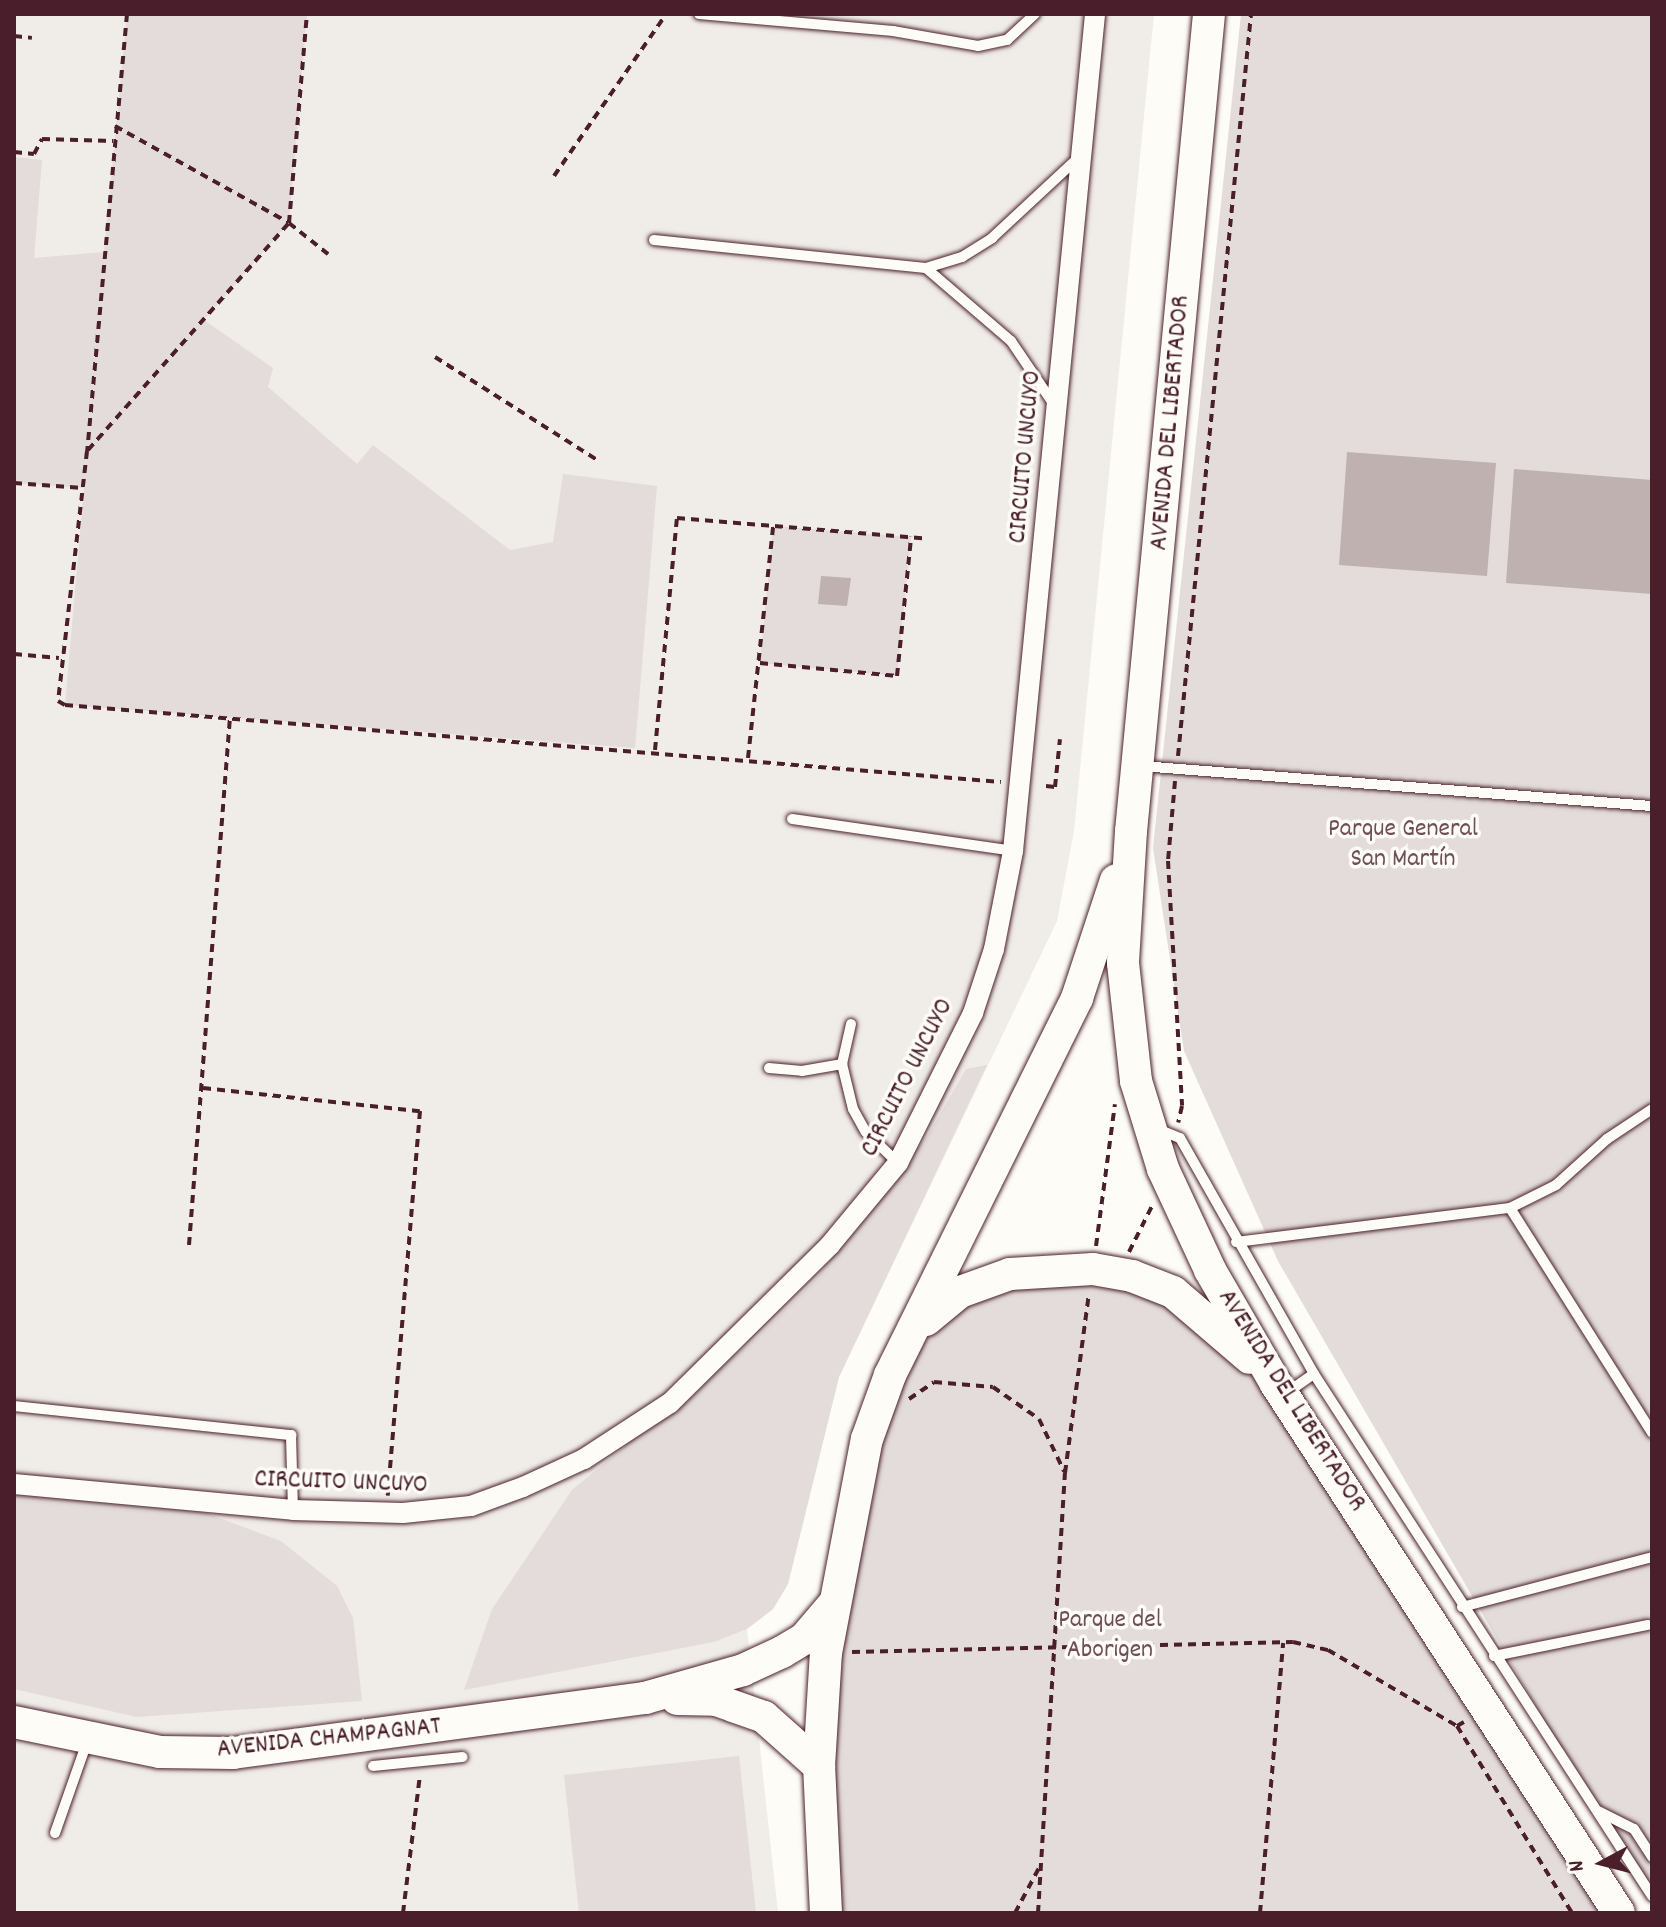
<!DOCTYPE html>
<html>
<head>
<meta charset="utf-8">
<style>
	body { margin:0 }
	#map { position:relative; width:1666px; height:1927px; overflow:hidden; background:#fdfcf7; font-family:Dekko,sans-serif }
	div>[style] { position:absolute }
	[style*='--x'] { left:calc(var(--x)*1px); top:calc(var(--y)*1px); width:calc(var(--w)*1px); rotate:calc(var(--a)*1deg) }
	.built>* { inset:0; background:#f0ece8 }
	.green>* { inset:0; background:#e3dcda }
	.water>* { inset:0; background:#c0b1b1 }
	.path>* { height:4px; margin-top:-2px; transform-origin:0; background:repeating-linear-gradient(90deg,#4a1f2b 0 8px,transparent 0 14px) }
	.roads { filter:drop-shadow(0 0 2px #4a1f2b) drop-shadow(0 0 2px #4a1f2b) }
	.service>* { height:10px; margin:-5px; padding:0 5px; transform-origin:5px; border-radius:5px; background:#fdfcf7 }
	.minor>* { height:20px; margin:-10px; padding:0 10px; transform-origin:10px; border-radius:10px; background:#fdfcf7 }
	.primary>* { height:32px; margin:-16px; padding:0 16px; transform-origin:16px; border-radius:16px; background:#fdfcf7 }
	span { translate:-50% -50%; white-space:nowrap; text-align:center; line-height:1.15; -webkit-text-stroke:7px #fdfcf7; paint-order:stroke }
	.street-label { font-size:26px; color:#4a1f2b }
	.park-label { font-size:26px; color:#704e57 }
	.frame { position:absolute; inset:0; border:16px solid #4a1f2b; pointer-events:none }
	.north { position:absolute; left:1562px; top:1823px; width:80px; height:80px; -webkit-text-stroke:6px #fdfcf7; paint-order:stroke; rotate:263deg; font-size:22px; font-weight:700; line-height:32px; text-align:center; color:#4a1f2b }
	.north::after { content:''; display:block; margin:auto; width:28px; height:36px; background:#4a1f2b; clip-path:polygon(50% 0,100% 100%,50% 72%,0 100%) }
</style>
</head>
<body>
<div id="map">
	<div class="built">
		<i style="clip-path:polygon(14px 14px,1154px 14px,1074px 831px,1057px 921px,839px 1377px,788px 1584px,773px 1609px,747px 1629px,778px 1913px,14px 1913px)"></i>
	</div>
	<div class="green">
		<i style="clip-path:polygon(127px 14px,307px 14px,289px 223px,204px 320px,273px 368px,268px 387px,357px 464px,373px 445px,510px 550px,553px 542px,563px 474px,657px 486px,635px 748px,65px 705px,84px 488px,14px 483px,14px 157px,42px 160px,34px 258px,104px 252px)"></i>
		<i style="clip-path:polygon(1241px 14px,1652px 14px,1652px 1907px,1278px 1261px,1184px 1051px,1153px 848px)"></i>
		<i style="clip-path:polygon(773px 526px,911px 537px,897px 676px,760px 663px)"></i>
		<i style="clip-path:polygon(987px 1065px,839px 1377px,788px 1584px,773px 1609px,747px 1629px,714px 1642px,464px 1690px,492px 1609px,572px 1490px,756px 1338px,815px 1280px,928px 1135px,966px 1069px)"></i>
		<i style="clip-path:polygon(1132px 1276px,1239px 1346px,1619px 1913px,826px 1913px,819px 1766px,890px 1375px,960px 1292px)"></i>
		<i style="clip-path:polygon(14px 1494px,203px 1512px,281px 1541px,337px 1586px,353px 1618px,362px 1701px,137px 1717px,14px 1689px)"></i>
		<i style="clip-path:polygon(739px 1756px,756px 1913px,579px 1913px,564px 1775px)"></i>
	</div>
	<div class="water">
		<i style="clip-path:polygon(1347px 452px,1496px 463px,1487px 576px,1339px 565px)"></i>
		<i style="clip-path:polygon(1514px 469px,1652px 480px,1652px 594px,1506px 583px)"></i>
		<i style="clip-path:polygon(821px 576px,851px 578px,847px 606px,818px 604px)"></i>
	</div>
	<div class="path">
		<i style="--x:127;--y:14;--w:439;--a:95.2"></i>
		<i style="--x:87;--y:451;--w:252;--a:96.6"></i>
		<i style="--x:58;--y:701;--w:8;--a:30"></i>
		<i style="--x:65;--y:705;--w:939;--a:4.7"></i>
		<i style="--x:14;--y:36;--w:18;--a:6"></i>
		<i style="--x:115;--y:126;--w:199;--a:29.1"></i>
		<i style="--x:289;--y:223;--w:50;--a:38.5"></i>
		<i style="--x:14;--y:152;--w:20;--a:6"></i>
		<i style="--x:34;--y:154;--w:17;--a:-62"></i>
		<i style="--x:42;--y:139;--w:71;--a:1.6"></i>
		<i style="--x:554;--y:176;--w:197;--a:-55.3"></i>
		<i style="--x:435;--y:357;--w:191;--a:32.4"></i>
		<i style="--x:88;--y:450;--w:303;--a:-48.5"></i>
		<i style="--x:289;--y:223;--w:210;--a:-85.1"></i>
		<i style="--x:14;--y:483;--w:69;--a:4.1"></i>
		<i style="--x:14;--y:654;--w:45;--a:5.1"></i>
		<i style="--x:760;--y:663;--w:138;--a:5.4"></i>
		<i style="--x:897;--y:676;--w:140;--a:-84.2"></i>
		<i style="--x:655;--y:750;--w:233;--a:-84.6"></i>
		<i style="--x:677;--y:518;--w:246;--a:4.7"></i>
		<i style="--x:1178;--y:756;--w:746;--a:-84.38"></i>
		<i style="--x:748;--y:758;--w:233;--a:-83.8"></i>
		<i style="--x:1175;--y:781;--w:80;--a:95"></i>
		<i style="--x:1168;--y:861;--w:245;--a:86.7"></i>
		<i style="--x:1182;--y:1106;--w:17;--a:103"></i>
		<i style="--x:1046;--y:786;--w:9;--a:6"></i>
		<i style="--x:1055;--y:787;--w:48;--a:-84.1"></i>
		<i style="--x:203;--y:1088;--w:218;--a:6.1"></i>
		<i style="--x:420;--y:1111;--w:386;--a:94.8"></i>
		<i style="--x:189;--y:1245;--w:530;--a:-85.56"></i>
		<i style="--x:1096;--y:1246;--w:143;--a:-82.4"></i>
		<i style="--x:1129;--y:1252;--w:51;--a:-63.4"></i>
		<i style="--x:909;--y:1399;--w:30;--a:-34"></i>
		<i style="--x:934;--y:1382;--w:59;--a:4.8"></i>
		<i style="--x:993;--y:1387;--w:56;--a:34.8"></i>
		<i style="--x:1039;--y:1419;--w:58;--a:64.3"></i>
		<i style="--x:852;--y:1652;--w:441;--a:-1.3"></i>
		<i style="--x:1293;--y:1642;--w:36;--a:13"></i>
		<i style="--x:1328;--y:1650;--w:150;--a:30.5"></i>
		<i style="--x:1457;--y:1726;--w:8;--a:-30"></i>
		<i style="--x:1457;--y:1726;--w:220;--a:58.4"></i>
		<i style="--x:403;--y:1913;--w:139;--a:-83"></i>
		<i style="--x:1015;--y:1913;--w:55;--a:-62"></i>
		<i style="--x:1038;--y:1913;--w:441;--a:-86.5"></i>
		<i style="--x:1065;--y:1473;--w:181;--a:-82.4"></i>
		<i style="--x:1260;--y:1913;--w:271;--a:-85.1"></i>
	</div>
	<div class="roads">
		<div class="service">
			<i style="--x:699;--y:14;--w:195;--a:5"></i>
			<i style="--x:893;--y:31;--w:86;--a:10"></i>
			<i style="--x:978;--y:46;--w:30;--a:-12"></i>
			<i style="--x:1007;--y:40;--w:38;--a:-43"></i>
			<i style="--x:654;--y:240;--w:273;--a:5.9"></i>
			<i style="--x:926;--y:268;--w:38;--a:-17"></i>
			<i style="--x:962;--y:257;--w:36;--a:-32"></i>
			<i style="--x:992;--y:238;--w:117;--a:-42.9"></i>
			<i style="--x:926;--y:268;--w:112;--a:40.7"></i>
			<i style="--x:1011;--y:341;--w:78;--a:55.9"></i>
			<i style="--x:1141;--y:766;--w:513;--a:4.48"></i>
			<i style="--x:792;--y:819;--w:223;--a:8.2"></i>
			<i style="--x:842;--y:1064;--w:46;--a:76.3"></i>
			<i style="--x:853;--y:1109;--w:26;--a:61"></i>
			<i style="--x:866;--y:1132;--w:45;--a:44.1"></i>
			<i style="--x:769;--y:1068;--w:33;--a:5"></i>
			<i style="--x:802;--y:1071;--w:41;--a:-9.9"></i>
			<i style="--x:842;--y:1064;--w:41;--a:-77.3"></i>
			<i style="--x:1155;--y:1128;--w:27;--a:22"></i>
			<i style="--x:1180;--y:1138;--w:271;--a:60.4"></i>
			<i style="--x:1314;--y:1374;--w:622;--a:57.08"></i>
			<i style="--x:1510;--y:1208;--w:266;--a:57.7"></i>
			<i style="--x:1236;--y:1242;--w:276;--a:-7.1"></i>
			<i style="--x:1510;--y:1208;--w:51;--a:-26.6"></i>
			<i style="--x:1556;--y:1185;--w:69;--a:-42"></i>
			<i style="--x:1607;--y:1139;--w:54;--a:-33.7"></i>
			<i style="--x:1285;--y:1394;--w:35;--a:-35"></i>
			<i style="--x:14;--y:1406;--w:279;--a:6"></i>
			<i style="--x:291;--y:1435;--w:75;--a:88.5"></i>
			<i style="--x:1462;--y:1607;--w:196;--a:-14.7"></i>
			<i style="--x:1494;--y:1656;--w:157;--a:-11.4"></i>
			<i style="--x:373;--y:1766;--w:90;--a:-5.7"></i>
			<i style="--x:1598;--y:1811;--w:40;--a:26.6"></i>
			<i style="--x:1634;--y:1829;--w:33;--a:57"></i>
			<i style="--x:55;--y:1833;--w:96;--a:-70.6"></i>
		</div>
		<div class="minor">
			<i style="--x:14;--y:1484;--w:280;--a:5.3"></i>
			<i style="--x:293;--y:1510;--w:110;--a:1.6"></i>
			<i style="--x:403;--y:1513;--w:68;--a:-5.9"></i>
			<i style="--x:471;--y:1506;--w:55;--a:-20.1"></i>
			<i style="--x:523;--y:1487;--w:67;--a:-24.7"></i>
			<i style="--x:584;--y:1459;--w:103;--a:-33.1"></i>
			<i style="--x:670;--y:1403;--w:225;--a:-44.6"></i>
			<i style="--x:830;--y:1245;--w:107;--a:-50.3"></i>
			<i style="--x:898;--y:1163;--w:168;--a:-63.4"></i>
			<i style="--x:973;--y:1013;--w:67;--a:-71.8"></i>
			<i style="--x:994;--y:949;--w:100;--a:-79"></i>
			<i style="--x:1013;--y:851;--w:841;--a:-84.4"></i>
		</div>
		<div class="primary">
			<i style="--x:1209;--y:14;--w:821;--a:95.45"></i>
			<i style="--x:1131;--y:831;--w:132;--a:93.5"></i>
			<i style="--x:1123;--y:963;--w:119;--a:83.7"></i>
			<i style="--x:1136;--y:1081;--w:92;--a:72.9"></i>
			<i style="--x:1163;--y:1169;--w:111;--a:65"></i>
			<i style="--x:1210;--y:1270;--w:132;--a:59.9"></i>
			<i style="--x:1276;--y:1384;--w:630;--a:57.04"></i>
			<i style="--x:926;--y:1320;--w:44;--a:-39.5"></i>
			<i style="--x:960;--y:1292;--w:53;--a:-19.8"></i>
			<i style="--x:1010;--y:1274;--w:83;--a:-3.4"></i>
			<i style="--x:1093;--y:1269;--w:40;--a:10"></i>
			<i style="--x:1132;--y:1276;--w:44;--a:21.3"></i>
			<i style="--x:1173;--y:1292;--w:101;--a:40.6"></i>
			<i style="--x:677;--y:1699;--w:39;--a:1"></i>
			<i style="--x:716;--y:1700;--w:51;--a:19.5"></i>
			<i style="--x:764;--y:1717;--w:74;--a:41.7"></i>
			<i style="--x:14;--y:1722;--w:149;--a:11.6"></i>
			<i style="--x:160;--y:1752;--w:73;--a:0.8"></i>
			<i style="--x:233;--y:1753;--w:416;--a:-7.6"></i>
			<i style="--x:645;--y:1698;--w:102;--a:-15.9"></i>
			<i style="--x:743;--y:1670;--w:43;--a:-24.8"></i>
			<i style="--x:782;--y:1652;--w:27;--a:-31"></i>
			<i style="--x:805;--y:1638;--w:43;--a:-49.7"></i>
			<i style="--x:826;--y:1913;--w:147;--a:-92.7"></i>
			<i style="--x:819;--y:1766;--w:113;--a:-86.5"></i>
			<i style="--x:826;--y:1653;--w:218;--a:-79.2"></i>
			<i style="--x:867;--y:1439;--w:68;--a:-70.2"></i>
			<i style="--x:890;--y:1375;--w:421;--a:-63.6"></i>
			<i style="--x:1077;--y:998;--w:124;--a:-71.7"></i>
		</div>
	</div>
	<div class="street-label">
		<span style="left:1171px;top:423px;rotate:-85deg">AVENIDA DEL LIBERTADOR</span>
		<span style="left:1026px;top:457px;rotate:-85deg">CIRCUITO UNCUYO</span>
		<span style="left:908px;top:1078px;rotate:-63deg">CIRCUITO UNCUYO</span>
		<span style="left:1291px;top:1401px;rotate:58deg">AVENIDA DEL LIBERTADOR</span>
		<span style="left:341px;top:1483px;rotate:2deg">CIRCUITO UNCUYO</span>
		<span style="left:329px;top:1739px;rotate:-6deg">AVENIDA CHAMPAGNAT</span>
	</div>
	<div class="park-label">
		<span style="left:1403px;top:845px">Parque General<br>San Martín</span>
		<span style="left:1110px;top:1636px">Parque del<br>Aborigen</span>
	</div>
	<div class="frame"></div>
	<div class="north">N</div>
</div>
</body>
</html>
